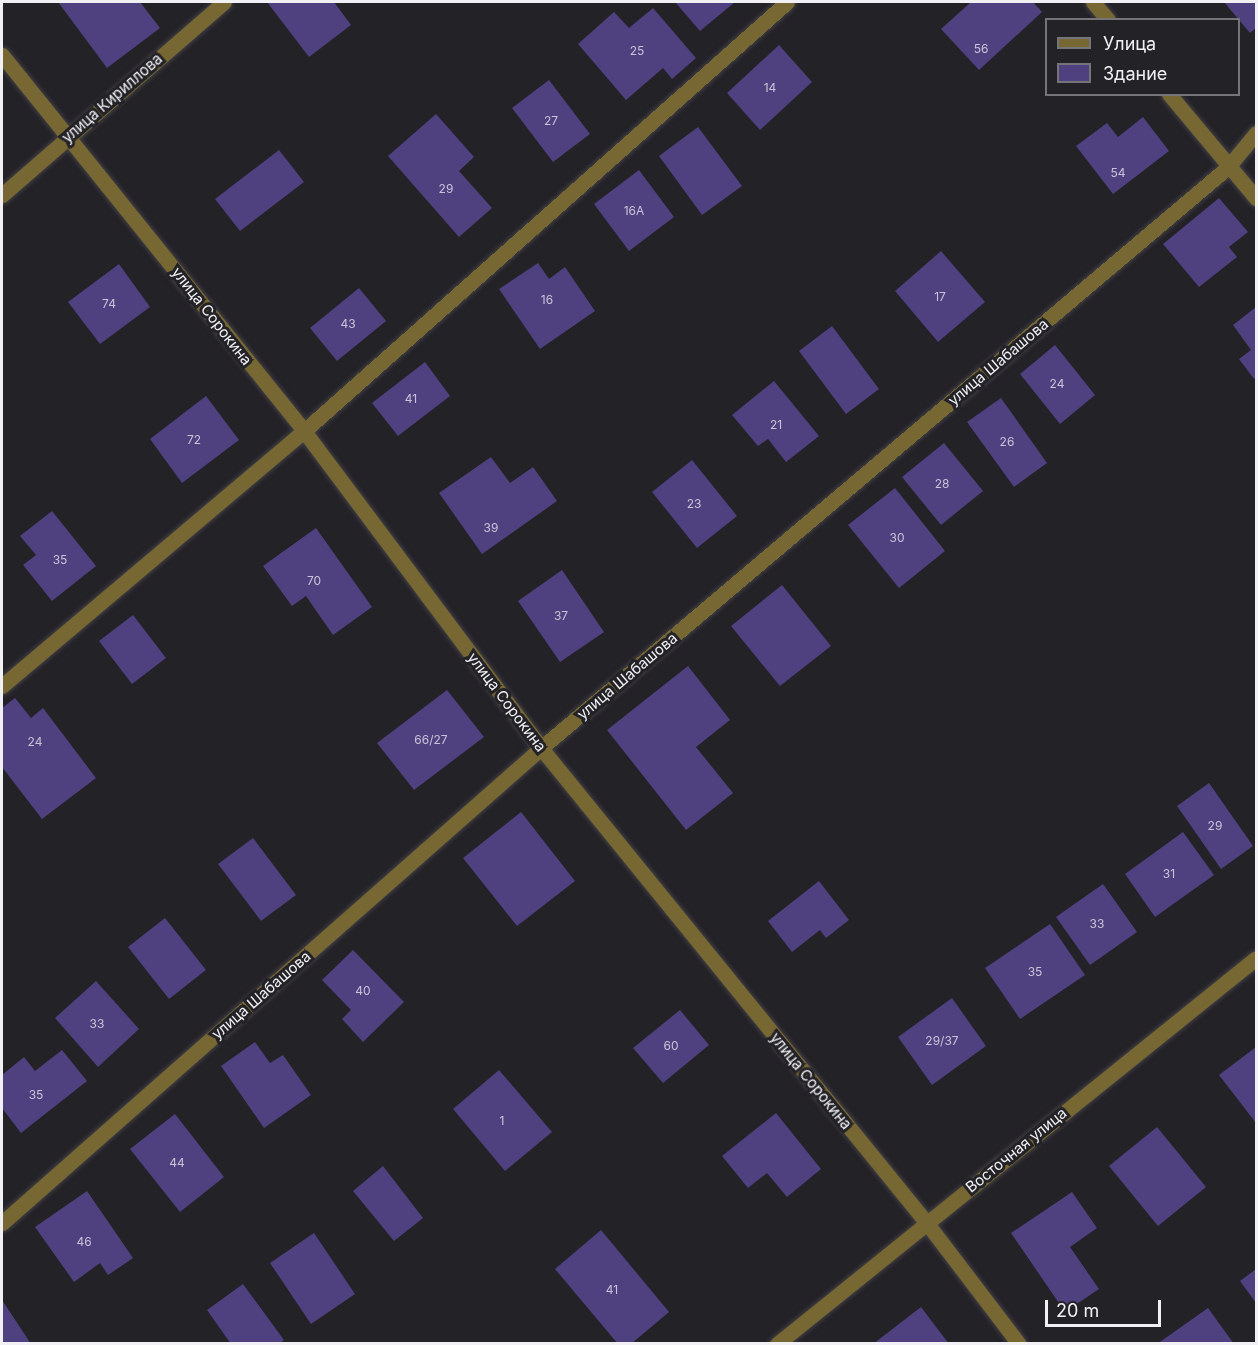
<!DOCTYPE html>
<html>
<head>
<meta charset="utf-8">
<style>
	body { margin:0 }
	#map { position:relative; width:1258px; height:1345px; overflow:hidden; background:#232227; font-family:Inter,sans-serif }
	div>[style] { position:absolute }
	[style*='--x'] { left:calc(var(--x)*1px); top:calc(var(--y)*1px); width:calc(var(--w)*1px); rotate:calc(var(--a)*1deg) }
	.building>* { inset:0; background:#4f407f }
	.roads { filter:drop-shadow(0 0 2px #403f44) drop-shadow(0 0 2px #403f44) }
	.minor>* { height:15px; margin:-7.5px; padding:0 7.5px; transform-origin:7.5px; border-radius:7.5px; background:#776733 }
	span { translate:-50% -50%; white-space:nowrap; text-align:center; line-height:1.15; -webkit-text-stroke:6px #232227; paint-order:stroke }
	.number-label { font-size:12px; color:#c8c4d7 }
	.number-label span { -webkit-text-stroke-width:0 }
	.street-label { font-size:15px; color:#f1f0f4 }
	.frame { position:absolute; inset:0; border:3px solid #f1f0f4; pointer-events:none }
	.legend { position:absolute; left:1045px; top:18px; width:195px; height:78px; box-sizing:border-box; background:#232227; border:2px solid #757479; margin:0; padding:8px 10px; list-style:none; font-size:18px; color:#f1f0f4 }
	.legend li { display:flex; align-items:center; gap:12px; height:30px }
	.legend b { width:30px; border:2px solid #757479 }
	.scale { position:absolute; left:1045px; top:1300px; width:116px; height:27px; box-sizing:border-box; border:3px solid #f1f0f4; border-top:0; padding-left:8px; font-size:18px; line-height:21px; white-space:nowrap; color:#f1f0f4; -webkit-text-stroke:4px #232227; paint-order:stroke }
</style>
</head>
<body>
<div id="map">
	<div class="building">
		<i style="clip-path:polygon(58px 2px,140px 2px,160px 28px,107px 68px)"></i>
		<i style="clip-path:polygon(267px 2px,334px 2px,351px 25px,309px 57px)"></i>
		<i style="clip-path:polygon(675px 2px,735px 2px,700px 31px)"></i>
		<i style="clip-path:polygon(971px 2px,1033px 2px,1042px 12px,979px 70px,941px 29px)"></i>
		<i style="clip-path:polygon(1224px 2px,1256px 2px,1256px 28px,1250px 33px)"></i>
		<i style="clip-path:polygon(653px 8px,696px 58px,672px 79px,663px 68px,626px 100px,578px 44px,614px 12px,629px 28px)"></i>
		<i style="clip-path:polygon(779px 45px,812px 82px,760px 130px,727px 93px)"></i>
		<i style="clip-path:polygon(549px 80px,590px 134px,553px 162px,512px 108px)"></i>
		<i style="clip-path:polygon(436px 114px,474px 157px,459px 171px,492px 208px,459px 237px,388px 156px)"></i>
		<i style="clip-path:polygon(1143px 117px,1169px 151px,1113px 194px,1076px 146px,1107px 123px,1118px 137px)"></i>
		<i style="clip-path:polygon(698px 127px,742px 186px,702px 215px,659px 156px)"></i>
		<i style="clip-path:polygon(279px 150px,304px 182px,240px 231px,215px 199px)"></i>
		<i style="clip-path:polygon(639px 170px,674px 217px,629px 251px,594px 204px)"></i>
		<i style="clip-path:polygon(1219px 198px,1248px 232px,1229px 247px,1237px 257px,1199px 287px,1163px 244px)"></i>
		<i style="clip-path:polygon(941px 251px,985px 302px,938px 342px,895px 291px)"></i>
		<i style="clip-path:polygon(538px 263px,549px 279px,565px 267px,595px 311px,540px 349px,499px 289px)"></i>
		<i style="clip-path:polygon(119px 264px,150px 307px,100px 344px,68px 302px)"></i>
		<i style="clip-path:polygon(359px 288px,386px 321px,337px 361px,310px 328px)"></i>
		<i style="clip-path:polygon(1256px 307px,1256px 377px,1254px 379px,1239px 359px,1251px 350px,1233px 325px)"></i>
		<i style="clip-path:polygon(832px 326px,879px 389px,846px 414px,799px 351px)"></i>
		<i style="clip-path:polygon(1055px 345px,1095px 395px,1060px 424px,1020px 374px)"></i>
		<i style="clip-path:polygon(425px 362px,450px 396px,398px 436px,372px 403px)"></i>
		<i style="clip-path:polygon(774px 381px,819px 436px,786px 462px,768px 439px,758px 446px,732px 415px)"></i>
		<i style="clip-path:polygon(206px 396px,239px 440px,182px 483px,150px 439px)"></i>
		<i style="clip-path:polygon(1001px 398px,1047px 463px,1014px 487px,967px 422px)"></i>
		<i style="clip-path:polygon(944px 443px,983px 491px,941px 525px,902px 477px)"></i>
		<i style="clip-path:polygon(491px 457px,510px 483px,533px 467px,557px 501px,482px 554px,439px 493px)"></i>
		<i style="clip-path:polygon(692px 460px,737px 516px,697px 548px,652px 492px)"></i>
		<i style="clip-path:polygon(895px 488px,945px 551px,899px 588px,848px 525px)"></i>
		<i style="clip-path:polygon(52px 511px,96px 566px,52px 601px,23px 565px,36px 555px,20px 536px)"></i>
		<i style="clip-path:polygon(316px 528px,372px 607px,333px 635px,306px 596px,292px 606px,263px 566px)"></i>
		<i style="clip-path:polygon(562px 570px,604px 632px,560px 662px,518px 601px)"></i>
		<i style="clip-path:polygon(782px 585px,831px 646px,780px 686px,731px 626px)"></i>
		<i style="clip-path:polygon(133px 615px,166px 658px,132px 684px,99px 641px)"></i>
		<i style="clip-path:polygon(688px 666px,730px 720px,696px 747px,733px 793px,686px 830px,607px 730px)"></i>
		<i style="clip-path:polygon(447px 690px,484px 737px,414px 790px,377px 743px)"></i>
		<i style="clip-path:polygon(15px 698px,31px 718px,43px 708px,96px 778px,42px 819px,2px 767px,2px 708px)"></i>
		<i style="clip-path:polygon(1209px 783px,1253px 846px,1221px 869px,1177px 806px)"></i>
		<i style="clip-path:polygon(521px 812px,575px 881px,517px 926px,463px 858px)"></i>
		<i style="clip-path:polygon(1183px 832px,1214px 875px,1155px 917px,1125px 874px)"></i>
		<i style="clip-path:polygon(253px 838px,296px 895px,261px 921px,218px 864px)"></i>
		<i style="clip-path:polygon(819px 881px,849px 920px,826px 938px,820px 930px,792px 952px,768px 921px)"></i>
		<i style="clip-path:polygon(1103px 884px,1137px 932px,1090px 965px,1056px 917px)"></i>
		<i style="clip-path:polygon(165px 918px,206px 970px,169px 999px,128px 947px)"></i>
		<i style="clip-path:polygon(1050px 924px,1085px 975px,1020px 1019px,985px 968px)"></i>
		<i style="clip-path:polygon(353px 950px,404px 1002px,363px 1042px,342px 1019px,351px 1010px,322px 980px)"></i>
		<i style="clip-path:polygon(96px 981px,139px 1029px,98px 1067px,55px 1018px)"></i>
		<i style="clip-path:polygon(952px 998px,986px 1046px,932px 1085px,898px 1037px)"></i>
		<i style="clip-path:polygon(680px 1010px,709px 1045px,663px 1083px,633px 1048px)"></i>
		<i style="clip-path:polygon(255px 1042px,270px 1063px,283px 1055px,311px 1095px,264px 1128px,221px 1066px)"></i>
		<i style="clip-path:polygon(1256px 1047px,1256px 1123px,1219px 1075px)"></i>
		<i style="clip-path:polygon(62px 1050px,87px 1081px,21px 1133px,2px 1108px,2px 1075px,24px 1057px,35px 1071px)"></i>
		<i style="clip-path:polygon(499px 1070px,552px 1132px,505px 1171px,453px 1109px)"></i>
		<i style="clip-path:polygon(776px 1113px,821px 1169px,787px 1197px,767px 1173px,748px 1188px,722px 1156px)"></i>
		<i style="clip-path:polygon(175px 1114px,224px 1177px,180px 1212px,130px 1149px)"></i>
		<i style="clip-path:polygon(1157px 1127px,1206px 1187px,1158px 1226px,1109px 1166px)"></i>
		<i style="clip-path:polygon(383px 1166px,423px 1218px,394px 1241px,353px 1191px)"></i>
		<i style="clip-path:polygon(87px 1191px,133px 1258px,108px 1275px,100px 1263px,74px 1282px,35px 1227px)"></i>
		<i style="clip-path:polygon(1072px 1192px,1097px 1228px,1070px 1247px,1099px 1289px,1065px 1312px,1011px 1233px)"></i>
		<i style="clip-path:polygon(601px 1230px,669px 1312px,631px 1344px,618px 1344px,555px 1269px)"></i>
		<i style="clip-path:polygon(314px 1233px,355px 1294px,311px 1324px,270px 1263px)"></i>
		<i style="clip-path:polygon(1256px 1269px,1256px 1303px,1240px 1281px)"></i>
		<i style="clip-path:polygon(243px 1284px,284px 1340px,279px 1344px,231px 1344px,207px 1310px)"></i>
		<i style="clip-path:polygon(2px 1300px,31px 1344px,2px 1344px)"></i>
		<i style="clip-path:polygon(921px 1307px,949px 1344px,873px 1344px)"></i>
		<i style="clip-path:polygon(1208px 1308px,1234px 1344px,1157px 1344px)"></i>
	</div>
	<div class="roads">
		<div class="minor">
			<i style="--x:1093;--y:2;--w:23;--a:50"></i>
			<i style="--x:2;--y:55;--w:482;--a:51.2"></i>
			<i style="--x:304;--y:431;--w:396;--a:53.2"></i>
			<i style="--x:541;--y:748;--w:611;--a:50.92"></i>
			<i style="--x:926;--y:1222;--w:153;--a:52.7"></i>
			<i style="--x:1169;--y:94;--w:136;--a:50.1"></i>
			<i style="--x:2;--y:195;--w:294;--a:-41"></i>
			<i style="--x:2;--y:686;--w:395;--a:-40.2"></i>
			<i style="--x:304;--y:431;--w:646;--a:-41.61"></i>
			<i style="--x:2;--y:1223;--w:718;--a:-41.39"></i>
			<i style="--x:541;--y:748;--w:900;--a:-40.22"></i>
			<i style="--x:1228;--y:167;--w:44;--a:-50.5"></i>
			<i style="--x:777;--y:1344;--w:615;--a:-38.86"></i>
		</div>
	</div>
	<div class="number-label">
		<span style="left:981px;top:49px">56</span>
		<span style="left:637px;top:51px">25</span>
		<span style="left:770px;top:88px">14</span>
		<span style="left:551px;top:121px">27</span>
		<span style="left:1118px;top:173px">54</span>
		<span style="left:446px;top:189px">29</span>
		<span style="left:634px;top:211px">16А</span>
		<span style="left:940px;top:297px">17</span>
		<span style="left:547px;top:300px">16</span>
		<span style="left:109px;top:304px">74</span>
		<span style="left:348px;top:324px">43</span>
		<span style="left:1057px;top:384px">24</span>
		<span style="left:411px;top:399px">41</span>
		<span style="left:776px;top:425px">21</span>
		<span style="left:194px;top:440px">72</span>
		<span style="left:1007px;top:442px">26</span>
		<span style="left:942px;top:484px">28</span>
		<span style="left:694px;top:504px">23</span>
		<span style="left:491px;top:528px">39</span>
		<span style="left:897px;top:538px">30</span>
		<span style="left:60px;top:560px">35</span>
		<span style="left:314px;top:581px">70</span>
		<span style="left:561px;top:616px">37</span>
		<span style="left:431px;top:740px">66/27</span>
		<span style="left:35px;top:742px">24</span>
		<span style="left:1215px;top:826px">29</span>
		<span style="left:1169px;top:874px">31</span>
		<span style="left:1097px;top:924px">33</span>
		<span style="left:1035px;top:972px">35</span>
		<span style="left:363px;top:991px">40</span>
		<span style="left:97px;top:1024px">33</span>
		<span style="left:942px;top:1041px">29/37</span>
		<span style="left:671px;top:1046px">60</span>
		<span style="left:36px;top:1095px">35</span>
		<span style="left:502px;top:1121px">1</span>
		<span style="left:177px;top:1163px">44</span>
		<span style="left:84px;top:1242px">46</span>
		<span style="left:612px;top:1290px">41</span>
	</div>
	<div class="street-label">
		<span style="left:112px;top:98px;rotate:-41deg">улица Кириллова</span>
		<span style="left:212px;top:316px;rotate:52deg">улица Сорокина</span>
		<span style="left:998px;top:362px;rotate:-40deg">улица Шабашова</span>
		<span style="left:627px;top:676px;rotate:-40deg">улица Шабашова</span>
		<span style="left:507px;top:702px;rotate:53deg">улица Сорокина</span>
		<span style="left:261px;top:995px;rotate:-41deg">улица Шабашова</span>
		<span style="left:811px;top:1081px;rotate:51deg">улица Сорокина</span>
		<span style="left:1016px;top:1150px;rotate:-39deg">Восточная улица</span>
	</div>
	<div class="frame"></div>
	<ul class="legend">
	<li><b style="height:8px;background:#776733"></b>Улица</li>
	<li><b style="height:16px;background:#4f407f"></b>Здание</li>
	</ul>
	<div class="scale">20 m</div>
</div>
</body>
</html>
